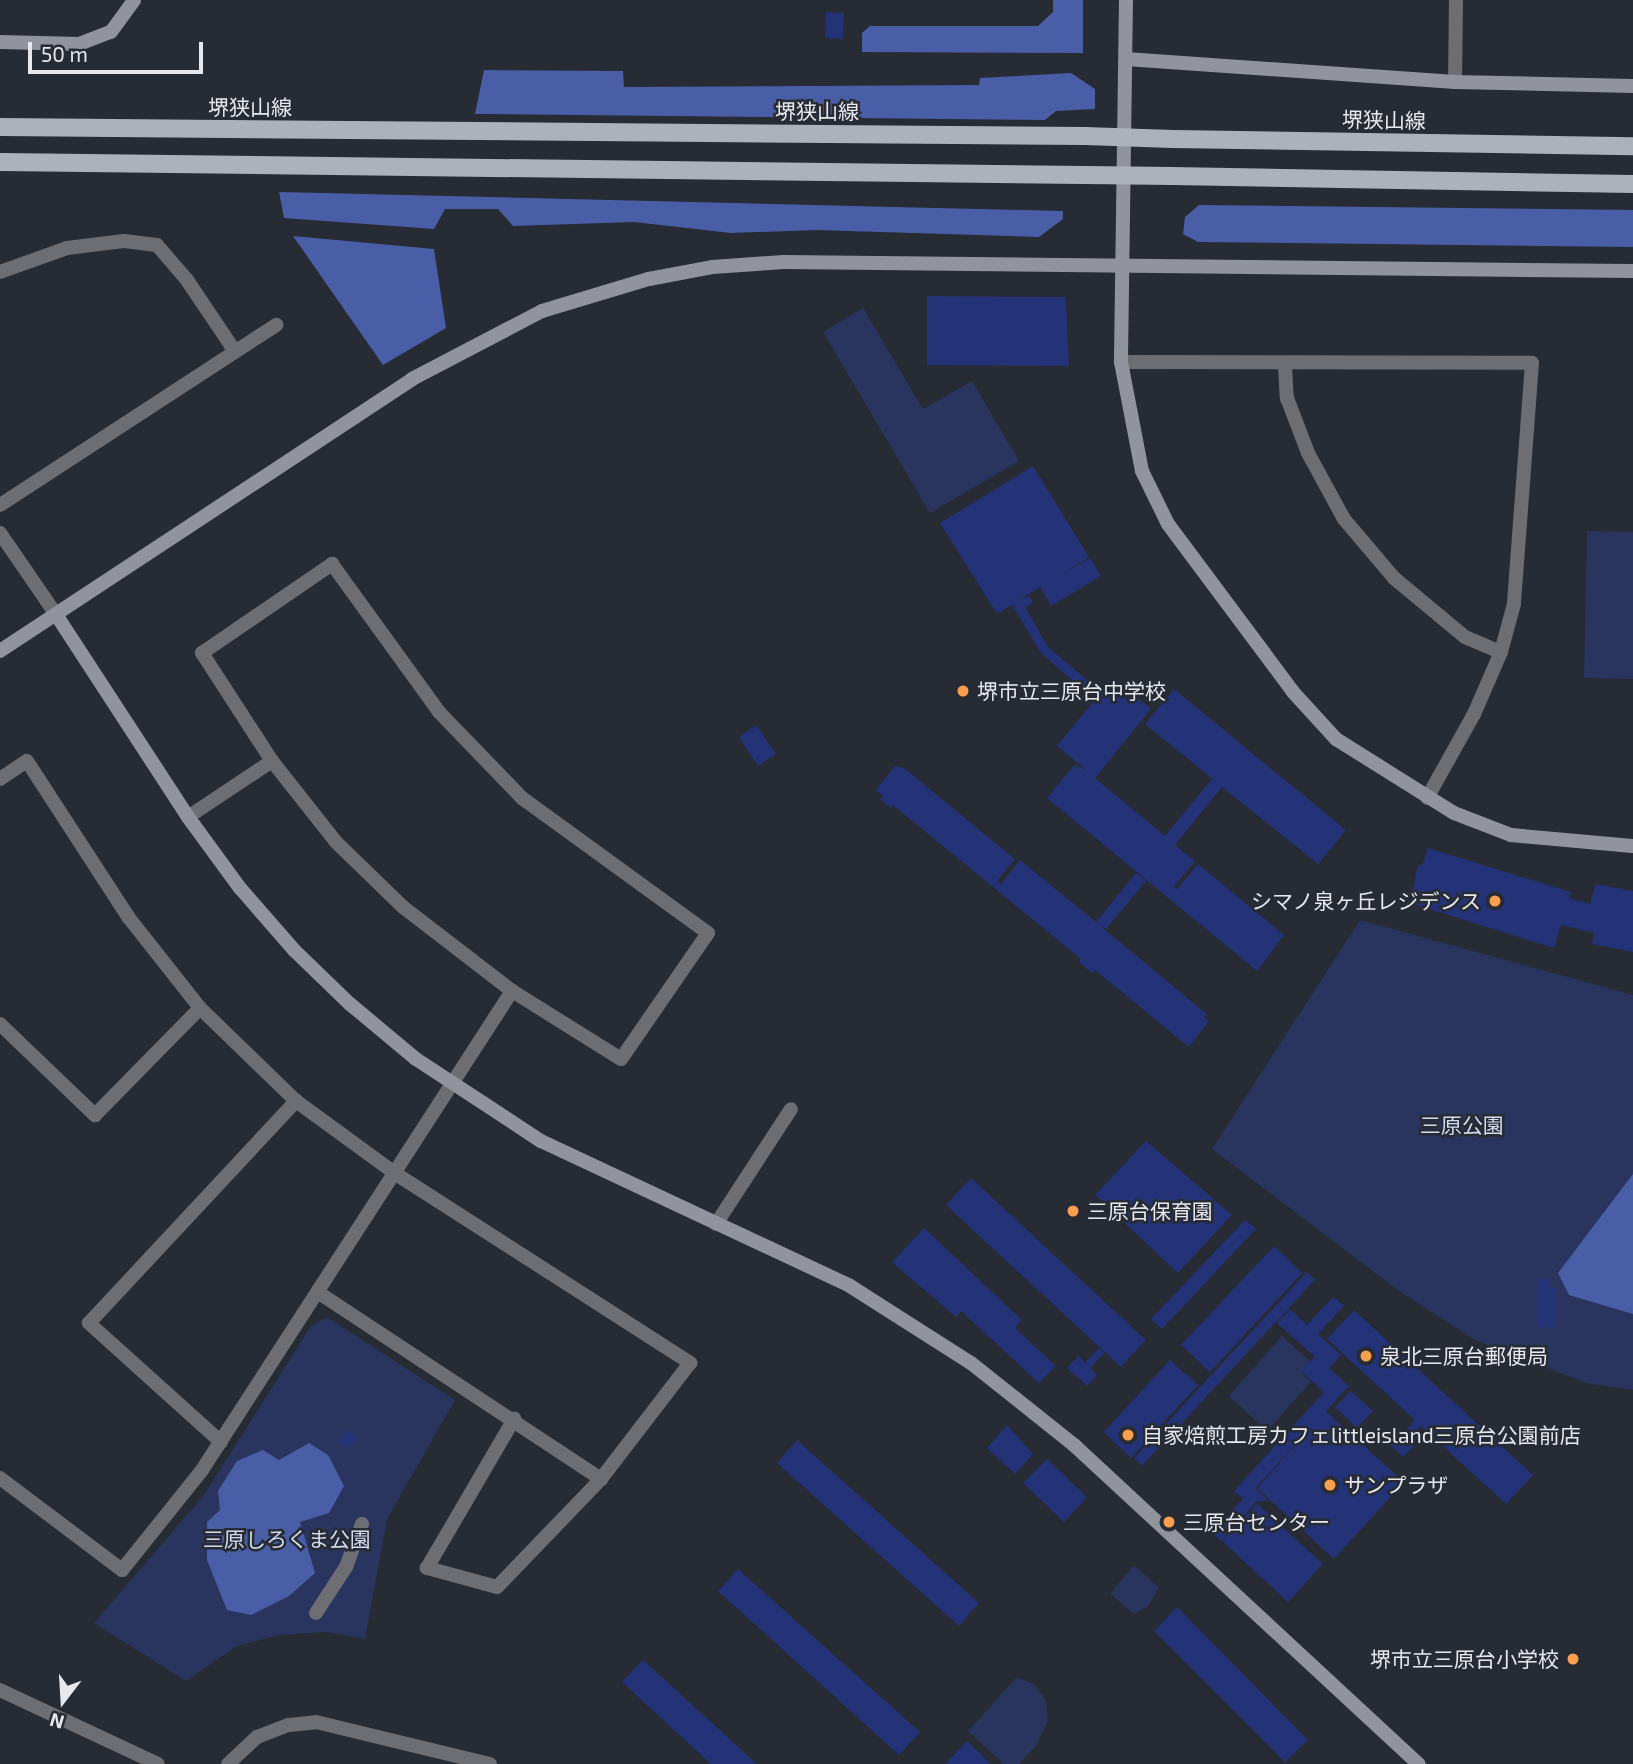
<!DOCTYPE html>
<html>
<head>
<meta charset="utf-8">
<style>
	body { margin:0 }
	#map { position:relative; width:1633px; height:1764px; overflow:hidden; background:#272b34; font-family:"Exo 2","Noto Sans JP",sans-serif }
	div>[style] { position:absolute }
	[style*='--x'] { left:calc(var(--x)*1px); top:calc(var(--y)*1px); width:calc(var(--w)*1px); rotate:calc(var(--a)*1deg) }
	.green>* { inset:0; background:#29355e }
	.forest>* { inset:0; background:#4a5ea8 }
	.building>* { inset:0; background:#243278 }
	.street>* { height:14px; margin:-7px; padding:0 7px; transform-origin:7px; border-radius:7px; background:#6c6e73 }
	.secondary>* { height:14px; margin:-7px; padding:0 7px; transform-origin:7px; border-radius:7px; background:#91949c }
	.primary>* { height:18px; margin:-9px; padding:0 9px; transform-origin:9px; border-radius:9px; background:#adb1bc }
	.primary-bridge>* { height:18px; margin:-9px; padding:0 9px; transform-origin:9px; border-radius:9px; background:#adb1bc }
	.dots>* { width:19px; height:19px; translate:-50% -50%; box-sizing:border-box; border:4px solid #272b34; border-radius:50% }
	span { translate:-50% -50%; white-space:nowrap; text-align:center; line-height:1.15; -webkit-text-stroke:5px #272b34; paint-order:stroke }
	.street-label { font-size:21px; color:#e6e8ee }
	.poi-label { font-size:21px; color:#e6e8ee }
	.left { translate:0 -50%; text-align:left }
	.right { translate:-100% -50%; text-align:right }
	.park-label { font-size:21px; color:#d2daef }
	.north { position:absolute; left:28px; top:1666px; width:70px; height:70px; -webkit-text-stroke:5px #272b34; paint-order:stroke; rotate:197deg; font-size:19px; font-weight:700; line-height:28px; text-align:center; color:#e6e8ee }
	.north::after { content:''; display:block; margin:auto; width:24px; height:32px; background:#e6e8ee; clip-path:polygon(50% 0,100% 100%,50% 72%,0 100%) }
	.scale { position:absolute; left:28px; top:42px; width:175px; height:32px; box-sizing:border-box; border:4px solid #e6e8ee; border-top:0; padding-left:9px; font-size:21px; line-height:24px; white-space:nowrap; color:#e6e8ee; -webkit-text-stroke:5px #272b34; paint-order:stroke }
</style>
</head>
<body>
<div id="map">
	<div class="green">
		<i style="clip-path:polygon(863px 308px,923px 409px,972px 381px,1019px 461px,930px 513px,823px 332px)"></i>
		<i style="clip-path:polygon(1587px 531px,1633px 532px,1633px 679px,1584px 678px)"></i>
		<i style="clip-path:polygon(1360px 920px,1633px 995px,1633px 1390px,1586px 1383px,1475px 1340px,1399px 1291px,1212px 1149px)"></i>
		<i style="clip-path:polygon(327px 1317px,455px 1400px,387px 1519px,365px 1639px,326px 1632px,278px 1635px,237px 1646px,186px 1681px,94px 1623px,204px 1495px,311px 1326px)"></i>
		<i style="clip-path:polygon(1282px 1336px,1311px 1362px,1301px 1372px,1311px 1382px,1267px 1431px,1229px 1396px)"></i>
		<i style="clip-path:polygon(1134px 1565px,1159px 1588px,1147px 1607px,1134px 1614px,1110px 1594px)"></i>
		<i style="clip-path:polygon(1017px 1677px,1035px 1685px,1046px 1701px,1048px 1721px,1037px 1745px,1019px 1764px,1004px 1764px,968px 1731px)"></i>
	</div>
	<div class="forest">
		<i style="clip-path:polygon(1053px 0,1083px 0,1083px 53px,862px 52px,862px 33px,870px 26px,1038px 26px,1053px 12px)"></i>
		<i style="clip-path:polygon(484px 70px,623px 71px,624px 87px,979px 85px,980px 78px,1071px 73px,1095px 89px,1095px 109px,1056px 111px,1045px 120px,475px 114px)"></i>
		<i style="clip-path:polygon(279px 192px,1063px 211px,1063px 219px,1039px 237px,816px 230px,731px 233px,634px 222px,513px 226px,498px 209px,445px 209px,434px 229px,284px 218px)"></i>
		<i style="clip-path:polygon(1199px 205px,1633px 210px,1633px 247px,1198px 242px,1183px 234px,1185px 217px)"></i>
		<i style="clip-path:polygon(293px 236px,434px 249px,446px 328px,383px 365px)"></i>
		<i style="clip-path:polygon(1633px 1174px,1633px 1314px,1569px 1295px,1558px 1273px)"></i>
		<i style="clip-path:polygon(309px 1443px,328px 1455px,344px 1486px,329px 1513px,300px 1522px,315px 1573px,289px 1596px,251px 1615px,227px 1610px,207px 1560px,207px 1522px,220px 1510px,218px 1491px,237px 1461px,263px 1450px,279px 1460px)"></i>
	</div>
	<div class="building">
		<i style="clip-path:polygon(826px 12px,844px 13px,843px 39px,825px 38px)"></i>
		<i style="clip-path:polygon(927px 296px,1066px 297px,1069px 366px,927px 365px)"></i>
		<i style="clip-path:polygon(1033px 466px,1089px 557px,1060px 576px,1090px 558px,1101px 576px,1051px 606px,1040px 587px,1016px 602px,1029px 596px,1033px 603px,1025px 607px,1048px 647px,1100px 691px,1094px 699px,1041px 653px,1012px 605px,997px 614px,940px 523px)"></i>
		<i style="clip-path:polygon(1113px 678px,1151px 709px,1095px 778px,1165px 836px,1212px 779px,1219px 784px,1145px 724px,1174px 689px,1346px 830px,1318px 864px,1222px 787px,1175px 845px,1195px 861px,1174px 887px,1177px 889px,1198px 864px,1284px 935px,1257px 971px,1047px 798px,1074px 765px,1086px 770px,1057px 746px)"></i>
		<i style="clip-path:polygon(756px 725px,776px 754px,758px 766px,739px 737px)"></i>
		<i style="clip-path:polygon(895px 766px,904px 768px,1015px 859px,997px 881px,1001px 884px,1020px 860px,1096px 922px,1136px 873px,1146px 881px,1106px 929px,1099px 925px,1207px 1014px,1204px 1017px,1209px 1021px,1189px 1047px,1095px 970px,1092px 973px,1079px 962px,1081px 959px,893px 805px,891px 808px,880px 799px,883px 796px,876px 790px)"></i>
		<i style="clip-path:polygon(1428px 848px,1571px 892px,1569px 898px,1590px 904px,1595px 884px,1633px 891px,1633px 952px,1592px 944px,1594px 933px,1561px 925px,1554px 948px,1410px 903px,1418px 865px,1422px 866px)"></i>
		<i style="clip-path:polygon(1146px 1141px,1232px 1215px,1178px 1273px,1095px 1195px)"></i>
		<i style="clip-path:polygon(971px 1178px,1146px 1340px,1121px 1367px,946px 1205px)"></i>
		<i style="clip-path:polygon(1245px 1220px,1256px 1229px,1162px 1329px,1151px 1319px)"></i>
		<i style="clip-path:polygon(924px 1228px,1022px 1320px,1015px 1328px,1056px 1366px,1039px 1383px,961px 1311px,956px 1317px,892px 1262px)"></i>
		<i style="clip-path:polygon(1274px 1246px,1302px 1273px,1210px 1372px,1181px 1345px)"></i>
		<i style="clip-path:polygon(1307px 1272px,1315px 1280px,1142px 1466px,1134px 1458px)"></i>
		<i style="clip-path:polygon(1537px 1279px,1550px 1280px,1549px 1288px,1555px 1288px,1555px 1328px,1538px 1327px)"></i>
		<i style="clip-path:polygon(1333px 1297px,1344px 1306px,1318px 1334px,1341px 1355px,1329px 1368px,1349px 1386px,1326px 1411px,1404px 1482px,1334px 1559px,1257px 1488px,1322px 1416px,1255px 1488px,1268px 1500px,1256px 1502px,1221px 1541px,1212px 1532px,1243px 1499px,1234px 1491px,1324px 1392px,1301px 1371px,1315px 1357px,1277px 1323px,1290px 1309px,1307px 1325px)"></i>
		<i style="clip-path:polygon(1354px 1310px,1533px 1475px,1506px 1504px,1421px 1426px,1407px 1440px,1414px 1446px,1403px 1457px,1384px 1439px,1394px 1428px,1402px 1435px,1415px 1420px,1327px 1339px)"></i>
		<i style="clip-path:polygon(1099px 1348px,1104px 1353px,1090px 1368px,1097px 1375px,1087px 1386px,1067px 1368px,1078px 1356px,1085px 1363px)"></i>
		<i style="clip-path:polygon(1170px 1360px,1198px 1385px,1131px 1458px,1104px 1432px)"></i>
		<i style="clip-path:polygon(1351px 1391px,1373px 1411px,1357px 1428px,1335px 1407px)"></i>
		<i style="clip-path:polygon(1007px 1425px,1033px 1454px,1015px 1474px,987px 1448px)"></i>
		<i style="clip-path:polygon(347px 1430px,357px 1438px,348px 1449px,338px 1441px)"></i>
		<i style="clip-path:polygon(797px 1440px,979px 1603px,959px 1626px,777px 1463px)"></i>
		<i style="clip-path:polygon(1047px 1459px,1087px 1497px,1064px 1522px,1023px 1483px)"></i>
		<i style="clip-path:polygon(1257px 1504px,1323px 1564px,1288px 1602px,1222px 1541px)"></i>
		<i style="clip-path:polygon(738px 1569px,920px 1732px,899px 1755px,718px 1591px)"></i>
		<i style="clip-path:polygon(1177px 1607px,1308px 1740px,1285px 1762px,1154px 1631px)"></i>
		<i style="clip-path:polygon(643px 1660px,757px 1764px,711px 1764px,622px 1682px)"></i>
		<i style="clip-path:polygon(967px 1741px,991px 1764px,945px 1764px)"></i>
	</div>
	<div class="street">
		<i style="--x:1455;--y:82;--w:82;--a:-89.3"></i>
		<i style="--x:0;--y:272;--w:71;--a:-19.7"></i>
		<i style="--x:67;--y:248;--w:57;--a:-7"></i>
		<i style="--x:124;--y:241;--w:33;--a:7"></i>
		<i style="--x:157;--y:245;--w:46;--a:49.4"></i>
		<i style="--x:187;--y:280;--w:84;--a:56.1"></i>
		<i style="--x:1121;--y:362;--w:411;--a:0.1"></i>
		<i style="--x:1532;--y:363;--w:242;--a:94.3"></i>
		<i style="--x:1514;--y:604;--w:50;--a:105.2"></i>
		<i style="--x:1501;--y:652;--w:68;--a:113.5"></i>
		<i style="--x:1474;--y:714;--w:96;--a:119.2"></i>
		<i style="--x:1285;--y:365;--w:33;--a:87"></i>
		<i style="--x:1287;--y:398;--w:59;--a:69.1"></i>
		<i style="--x:1308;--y:453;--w:75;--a:61.4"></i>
		<i style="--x:1344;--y:519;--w:77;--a:49.7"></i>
		<i style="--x:1394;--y:578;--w:92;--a:39.7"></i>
		<i style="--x:1465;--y:637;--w:39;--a:23"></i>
		<i style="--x:0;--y:505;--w:330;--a:-33.1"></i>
		<i style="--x:0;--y:533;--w:101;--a:55.5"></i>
		<i style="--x:332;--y:564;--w:183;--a:54.1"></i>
		<i style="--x:439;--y:712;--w:120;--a:46"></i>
		<i style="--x:522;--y:798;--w:230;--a:36"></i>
		<i style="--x:708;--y:933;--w:153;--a:124.6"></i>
		<i style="--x:621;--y:1059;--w:128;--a:-148"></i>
		<i style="--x:512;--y:991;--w:138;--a:-142.4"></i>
		<i style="--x:403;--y:907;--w:93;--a:-135.9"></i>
		<i style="--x:336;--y:842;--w:103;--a:-128.3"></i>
		<i style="--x:272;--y:761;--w:129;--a:-122.9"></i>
		<i style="--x:202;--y:653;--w:158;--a:-34.4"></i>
		<i style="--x:0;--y:779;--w:32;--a:-34"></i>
		<i style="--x:27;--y:761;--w:187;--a:57"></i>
		<i style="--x:129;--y:918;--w:115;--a:51.7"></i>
		<i style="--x:200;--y:1008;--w:134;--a:44.1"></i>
		<i style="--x:296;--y:1101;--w:124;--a:36.1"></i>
		<i style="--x:396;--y:1174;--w:350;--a:32.7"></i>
		<i style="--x:690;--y:1363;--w:146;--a:127.5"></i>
		<i style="--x:601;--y:1479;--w:150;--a:133.9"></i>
		<i style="--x:497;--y:1587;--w:73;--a:-164.8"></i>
		<i style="--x:427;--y:1568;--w:173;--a:-59.7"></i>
		<i style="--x:188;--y:817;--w:101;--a:-33.7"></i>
		<i style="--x:0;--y:1024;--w:132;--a:43.8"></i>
		<i style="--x:95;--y:1115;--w:150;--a:-45.5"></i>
		<i style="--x:716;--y:1224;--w:137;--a:-56.9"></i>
		<i style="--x:319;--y:1293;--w:338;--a:33.4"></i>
		<i style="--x:221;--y:1442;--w:178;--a:-138"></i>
		<i style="--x:89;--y:1323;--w:304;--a:-47"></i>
		<i style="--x:0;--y:1478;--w:153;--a:37"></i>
		<i style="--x:122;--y:1570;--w:128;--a:-51.3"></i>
		<i style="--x:202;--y:1470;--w:571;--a:-57.09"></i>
		<i style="--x:316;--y:1613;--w:55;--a:-56.9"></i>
		<i style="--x:346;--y:1567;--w:46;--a:-69.6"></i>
		<i style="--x:0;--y:1690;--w:174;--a:25.1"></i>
		<i style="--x:228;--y:1764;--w:40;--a:-43"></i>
		<i style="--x:257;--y:1737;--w:34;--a:-21"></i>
		<i style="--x:289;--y:1725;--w:27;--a:-6"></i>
		<i style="--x:316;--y:1722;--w:179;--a:13.6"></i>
	</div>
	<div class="secondary">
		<i style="--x:1126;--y:0;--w:362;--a:90.8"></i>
		<i style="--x:1121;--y:362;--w:111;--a:79.1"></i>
		<i style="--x:1142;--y:471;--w:59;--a:63.9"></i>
		<i style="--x:1168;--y:524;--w:209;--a:53.3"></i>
		<i style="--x:1293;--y:692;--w:64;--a:47.5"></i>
		<i style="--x:1336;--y:739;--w:139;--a:32.1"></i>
		<i style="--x:1454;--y:813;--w:61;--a:21.1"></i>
		<i style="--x:1511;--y:835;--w:122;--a:5.2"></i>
		<i style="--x:0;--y:42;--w:79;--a:1.5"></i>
		<i style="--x:79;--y:44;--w:34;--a:-21"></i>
		<i style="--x:111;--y:32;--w:39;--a:-54"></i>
		<i style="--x:1126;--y:59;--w:330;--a:4"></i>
		<i style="--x:1455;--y:82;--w:178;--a:1.3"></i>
		<i style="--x:57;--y:616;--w:240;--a:56.9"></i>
		<i style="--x:188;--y:817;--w:88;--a:53.8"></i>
		<i style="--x:240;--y:888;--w:82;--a:48.9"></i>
		<i style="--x:294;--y:950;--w:78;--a:44"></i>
		<i style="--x:350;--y:1004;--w:86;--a:39.8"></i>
		<i style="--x:416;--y:1059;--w:149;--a:33.3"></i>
		<i style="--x:541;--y:1141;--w:341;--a:25.1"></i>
		<i style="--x:850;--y:1286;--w:143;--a:32.5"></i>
		<i style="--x:971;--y:1363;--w:132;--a:38.5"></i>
		<i style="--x:1074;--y:1445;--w:470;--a:42.8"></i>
		<i style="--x:0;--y:651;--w:494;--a:-33.4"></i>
		<i style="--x:412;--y:379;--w:147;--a:-27.6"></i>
		<i style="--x:542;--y:311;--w:112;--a:-16.7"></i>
		<i style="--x:649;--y:279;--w:64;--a:-10.8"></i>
		<i style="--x:712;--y:267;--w:72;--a:-4"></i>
		<i style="--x:784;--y:262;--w:849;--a:0.61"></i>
	</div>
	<div class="primary">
		<i style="--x:0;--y:127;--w:1085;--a:0.48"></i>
		<i style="--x:1173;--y:139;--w:460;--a:0.9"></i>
		<i style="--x:0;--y:162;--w:1085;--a:0.69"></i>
		<i style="--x:1172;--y:176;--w:461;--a:1"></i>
	</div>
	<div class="primary-bridge">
		<i style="--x:1085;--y:136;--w:88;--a:2"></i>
		<i style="--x:1085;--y:175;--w:87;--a:0.7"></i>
	</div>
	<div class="dots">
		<i style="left:963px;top:691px;background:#f99f4d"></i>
		<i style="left:1495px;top:901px;background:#f99f4d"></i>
		<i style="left:1073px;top:1211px;background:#f99f4d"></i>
		<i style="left:1366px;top:1356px;background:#f99f4d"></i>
		<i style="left:1128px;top:1435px;background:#f99f4d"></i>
		<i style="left:1330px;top:1485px;background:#f99f4d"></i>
		<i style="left:1169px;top:1522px;background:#f99f4d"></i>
		<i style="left:1573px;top:1659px;background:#f99f4d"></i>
	</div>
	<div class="street-label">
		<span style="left:250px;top:107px">堺狭山線</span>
		<span style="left:817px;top:111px">堺狭山線</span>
		<span style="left:1384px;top:120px;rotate:1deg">堺狭山線</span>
	</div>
	<div class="poi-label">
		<span class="left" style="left:977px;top:691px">堺市立三原台中学校</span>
		<span class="right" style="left:1481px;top:901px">シマノ泉ヶ丘レジデンス</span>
		<span class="left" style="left:1087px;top:1211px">三原台保育園</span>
		<span class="left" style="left:1380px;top:1356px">泉北三原台郵便局</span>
		<span class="left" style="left:1142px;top:1435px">自家焙煎工房カフェlittleisland三原台公園前店</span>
		<span class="left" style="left:1344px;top:1485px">サンプラザ</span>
		<span class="left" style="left:1183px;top:1522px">三原台センター</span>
		<span class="right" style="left:1559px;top:1659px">堺市立三原台小学校</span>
	</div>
	<div class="park-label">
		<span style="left:1462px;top:1125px">三原公園</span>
		<span style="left:287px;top:1539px">三原しろくま公園</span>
	</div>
	<div class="north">N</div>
	<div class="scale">50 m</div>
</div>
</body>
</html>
